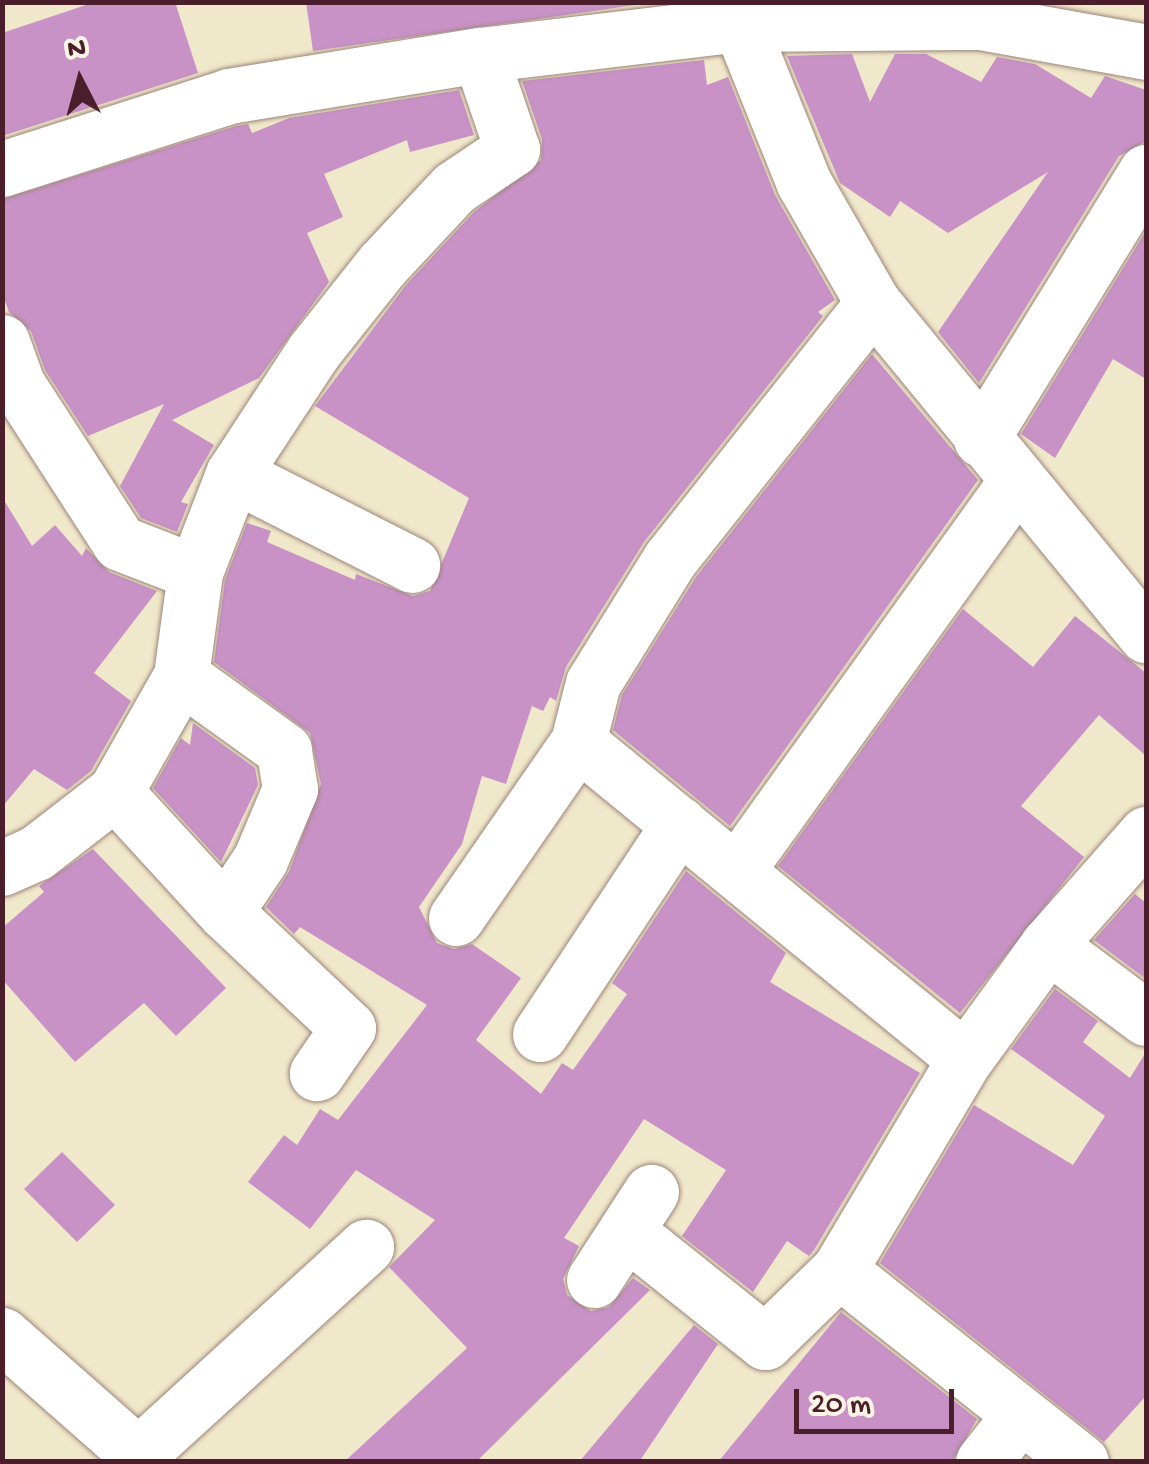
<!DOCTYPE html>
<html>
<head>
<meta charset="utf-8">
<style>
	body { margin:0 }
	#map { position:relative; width:1149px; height:1464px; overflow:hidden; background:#f0e8ca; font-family:"Gochi Hand",sans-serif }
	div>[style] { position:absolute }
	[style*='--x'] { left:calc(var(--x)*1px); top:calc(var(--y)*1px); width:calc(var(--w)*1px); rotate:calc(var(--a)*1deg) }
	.building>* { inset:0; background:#c892c7 }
	.roads { filter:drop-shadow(0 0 2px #9d847a) drop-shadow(0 0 2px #9d847a) }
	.minor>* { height:55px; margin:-27.5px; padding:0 27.5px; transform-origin:27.5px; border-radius:27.5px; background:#fff }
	span { translate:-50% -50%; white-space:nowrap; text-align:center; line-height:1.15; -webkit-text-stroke:8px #fcf5e5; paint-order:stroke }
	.frame { position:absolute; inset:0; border:5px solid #4a1f2b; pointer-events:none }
	.north { position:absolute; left:30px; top:30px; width:100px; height:100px; -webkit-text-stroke:8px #fcf5e5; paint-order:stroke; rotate:354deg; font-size:28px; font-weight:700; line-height:40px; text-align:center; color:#4a1f2b }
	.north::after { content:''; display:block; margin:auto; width:35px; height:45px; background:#4a1f2b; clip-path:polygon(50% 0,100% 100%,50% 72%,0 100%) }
	.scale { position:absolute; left:794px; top:1389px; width:160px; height:45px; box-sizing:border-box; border:5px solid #4a1f2b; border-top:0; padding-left:12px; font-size:30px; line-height:35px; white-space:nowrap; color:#4a1f2b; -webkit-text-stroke:8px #fcf5e5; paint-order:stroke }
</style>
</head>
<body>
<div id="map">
	<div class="building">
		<i style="clip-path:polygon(95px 2px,175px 2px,198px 73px,2px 136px,2px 33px)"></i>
		<i style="clip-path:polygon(306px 2px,656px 2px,313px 51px)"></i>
		<i style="clip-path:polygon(852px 54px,870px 102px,895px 54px,926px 54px,981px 82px,997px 57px,1035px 64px,1091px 98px,1105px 76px,1146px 90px,1146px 141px,1119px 156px,979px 383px,938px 332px,1048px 172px,948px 233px,900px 201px,890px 217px,840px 183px,787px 56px)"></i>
		<i style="clip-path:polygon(704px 60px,707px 85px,728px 77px,775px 195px,835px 300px,818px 312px,823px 316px,644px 542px,566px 667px,556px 701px,550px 697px,543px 711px,532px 706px,506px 784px,482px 776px,462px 844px,419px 907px,437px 943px,454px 949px,472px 944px,521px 978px,476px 1040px,541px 1094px,562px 1063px,573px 1070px,627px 994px,612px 983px,686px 871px,786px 953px,770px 982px,920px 1073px,814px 1250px,809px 1256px,787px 1241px,753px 1292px,682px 1236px,726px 1170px,644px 1119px,564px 1238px,579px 1246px,563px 1279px,567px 1295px,591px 1311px,609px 1307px,633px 1278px,650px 1290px,477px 1461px,344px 1462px,467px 1348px,389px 1267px,435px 1220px,356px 1170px,310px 1229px,248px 1182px,284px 1135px,297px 1145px,320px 1109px,338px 1120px,427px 1005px,300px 927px,294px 934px,266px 907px,289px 872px,321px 784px,310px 733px,214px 662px,225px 580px,247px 523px,271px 531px,267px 542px,355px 580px,356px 574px,413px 596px,430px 591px,469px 498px,315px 406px,406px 285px,474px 212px,541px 160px,542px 139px,522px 81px)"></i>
		<i style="clip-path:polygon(459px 90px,474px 135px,410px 152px,407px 140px,324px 174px,343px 217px,307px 233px,329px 282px,259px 378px,172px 420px,214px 445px,181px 502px,188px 504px,177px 532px,141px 518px,120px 486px,164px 404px,88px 436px,45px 370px,31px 331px,9px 312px,2px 293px,2px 199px,236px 126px,248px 124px,252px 133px,289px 118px)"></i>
		<i style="clip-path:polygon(1146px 231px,1146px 379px,1113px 359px,1055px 458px,1021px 434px)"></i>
		<i style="clip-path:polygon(872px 354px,978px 480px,730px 826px,613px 730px,622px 695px,696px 577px)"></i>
		<i style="clip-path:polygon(2px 497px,32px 546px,55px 525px,82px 556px,86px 548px,109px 572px,157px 591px,94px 673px,131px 701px,91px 771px,67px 790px,34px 769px,2px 807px)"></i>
		<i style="clip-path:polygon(963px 609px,1033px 667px,1075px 616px,1146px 673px,1146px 756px,1099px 715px,1021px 806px,1084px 857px,960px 1013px,778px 866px)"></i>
		<i style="clip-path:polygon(193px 723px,255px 768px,258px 785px,221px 862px,153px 788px,181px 738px,190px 745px)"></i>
		<i style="clip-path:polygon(93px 849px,226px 988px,176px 1036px,144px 1003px,75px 1062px,2px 979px,2px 928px,44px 892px,39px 886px)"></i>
		<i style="clip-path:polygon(1135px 894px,1146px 903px,1146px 979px,1094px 940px)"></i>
		<i style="clip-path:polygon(1055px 989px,1098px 1021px,1083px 1042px,1130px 1078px,1146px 1052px,1146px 1396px,1104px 1442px,880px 1263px,974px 1105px,1073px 1165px,1105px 1116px,1011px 1049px)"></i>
		<i style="clip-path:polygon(62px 1152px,115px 1205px,77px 1242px,24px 1189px)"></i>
		<i style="clip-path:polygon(841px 1312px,977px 1419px,952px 1462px,718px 1462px)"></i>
		<i style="clip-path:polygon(694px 1325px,718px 1344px,639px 1462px,579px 1462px)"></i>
	</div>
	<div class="roads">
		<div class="minor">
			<i style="--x:740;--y:24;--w:171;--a:68.1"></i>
			<i style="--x:804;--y:183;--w:138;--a:60.1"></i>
			<i style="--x:873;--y:303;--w:430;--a:50.6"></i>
			<i style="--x:2;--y:169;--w:238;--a:-17.8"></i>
			<i style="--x:229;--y:96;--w:254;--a:-9.3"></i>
			<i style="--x:480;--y:55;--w:262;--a:-6.8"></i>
			<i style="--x:740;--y:24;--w:240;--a:-0.5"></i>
			<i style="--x:980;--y:22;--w:169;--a:10.2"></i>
			<i style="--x:873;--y:303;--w:327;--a:128.4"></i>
			<i style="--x:670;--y:559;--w:146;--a:121.8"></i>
			<i style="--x:593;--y:683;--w:61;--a:104.3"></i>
			<i style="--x:578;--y:742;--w:500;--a:39.32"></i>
			<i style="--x:2;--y:342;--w:45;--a:70.3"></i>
			<i style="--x:17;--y:384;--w:189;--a:57.1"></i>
			<i style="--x:120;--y:543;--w:80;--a:21.1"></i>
			<i style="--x:981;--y:439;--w:314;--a:-58.3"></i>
			<i style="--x:233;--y:474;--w:201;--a:26.9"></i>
			<i style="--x:115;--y:792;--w:163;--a:47.5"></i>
			<i style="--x:225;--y:912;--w:63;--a:-56.1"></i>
			<i style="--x:260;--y:860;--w:77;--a:-67.1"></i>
			<i style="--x:290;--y:789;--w:39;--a:-99"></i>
			<i style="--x:284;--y:750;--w:127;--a:-144.3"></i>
			<i style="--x:2;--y:868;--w:37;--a:-24"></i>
			<i style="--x:36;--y:853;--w:100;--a:-37.7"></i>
			<i style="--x:115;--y:792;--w:133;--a:-60.4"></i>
			<i style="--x:181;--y:676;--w:105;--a:-82.3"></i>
			<i style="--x:195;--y:572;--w:105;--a:-68.8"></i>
			<i style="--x:233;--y:474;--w:146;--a:-56.7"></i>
			<i style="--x:313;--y:352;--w:111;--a:-51.6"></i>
			<i style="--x:382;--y:265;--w:105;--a:-46.9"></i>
			<i style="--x:454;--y:188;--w:70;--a:-33.9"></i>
			<i style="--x:512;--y:149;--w:99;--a:-108.8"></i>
			<i style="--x:737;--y:870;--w:481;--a:-54.3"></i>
			<i style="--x:225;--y:912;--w:169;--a:43.3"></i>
			<i style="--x:348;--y:1028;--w:55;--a:124.6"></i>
			<i style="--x:456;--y:918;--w:214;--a:-55.3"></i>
			<i style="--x:1048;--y:945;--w:122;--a:36.7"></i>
			<i style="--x:540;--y:1034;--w:252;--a:-56.5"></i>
			<i style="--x:626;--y:1231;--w:178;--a:38.6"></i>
			<i style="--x:765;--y:1342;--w:103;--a:-44.2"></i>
			<i style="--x:594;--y:1280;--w:105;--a:-57.1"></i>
			<i style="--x:2;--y:1335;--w:181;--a:41.4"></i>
			<i style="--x:138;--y:1455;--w:309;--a:-42.4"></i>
			<i style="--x:983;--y:1462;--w:58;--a:-52"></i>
			<i style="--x:1081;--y:1462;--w:309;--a:-141.6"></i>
			<i style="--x:839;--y:1270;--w:246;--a:-59.2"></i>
			<i style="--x:965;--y:1059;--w:141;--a:-53.9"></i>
			<i style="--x:1048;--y:945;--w:148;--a:-48.6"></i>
		</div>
	</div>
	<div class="frame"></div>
	<div class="north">N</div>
	<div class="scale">20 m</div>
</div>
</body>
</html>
